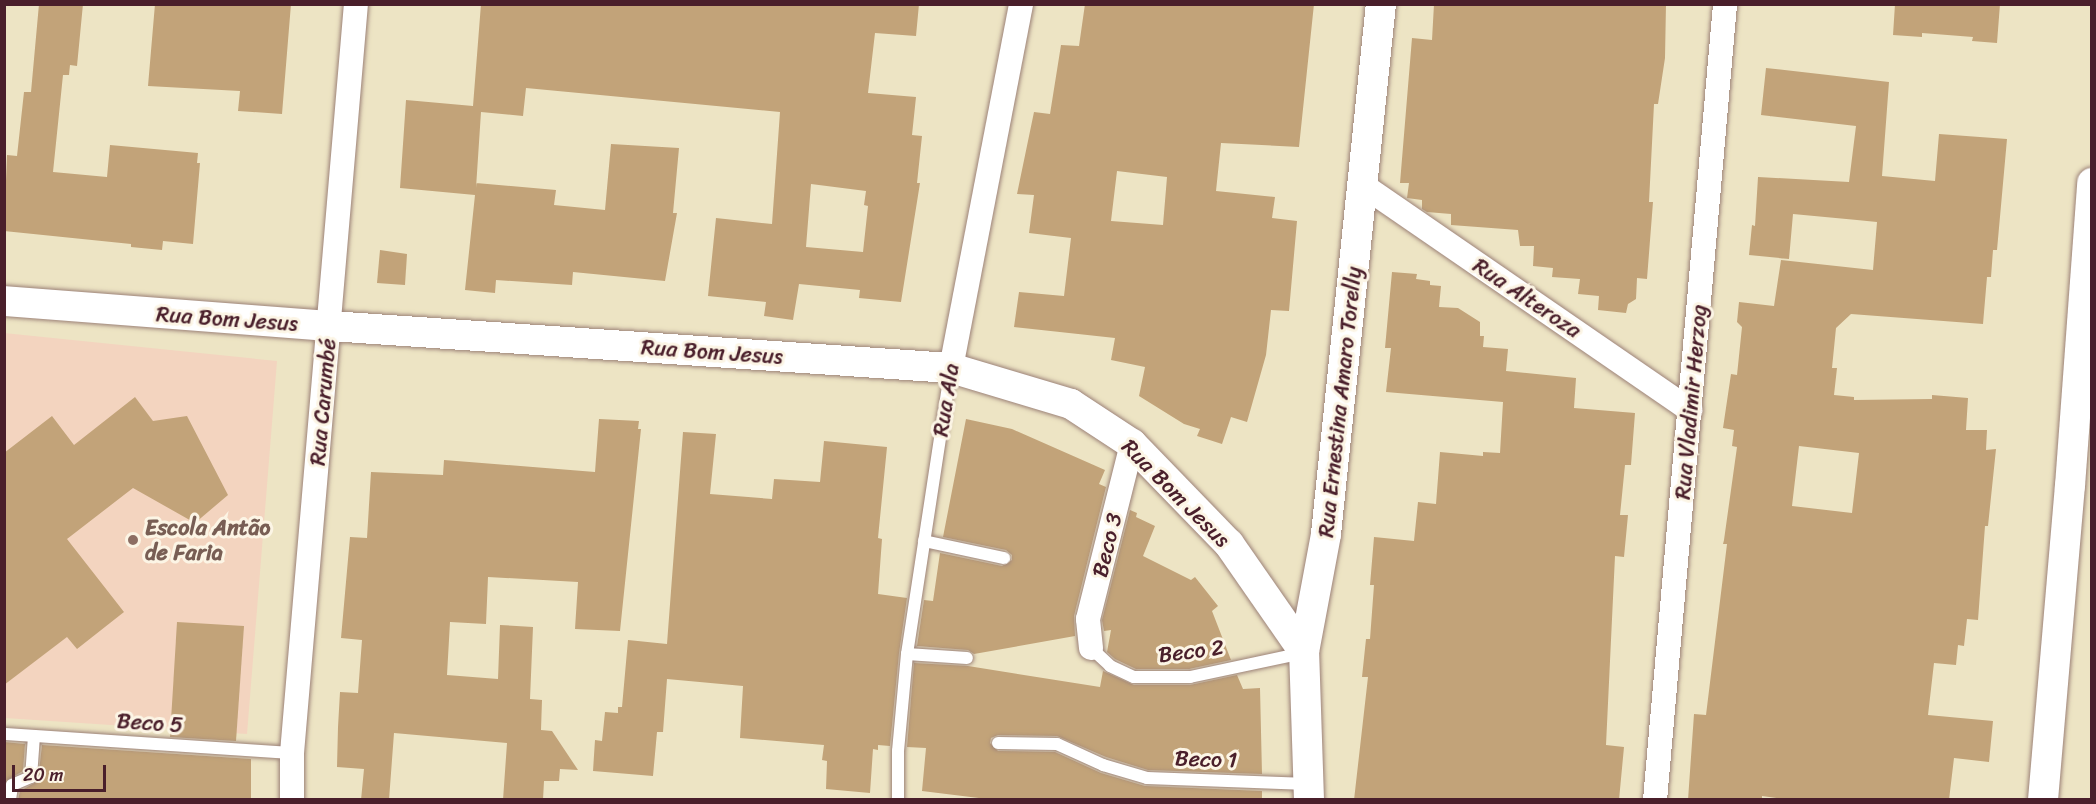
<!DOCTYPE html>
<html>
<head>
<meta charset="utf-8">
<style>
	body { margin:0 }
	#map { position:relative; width:2096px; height:804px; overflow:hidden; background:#ede4c4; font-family:Sriracha,sans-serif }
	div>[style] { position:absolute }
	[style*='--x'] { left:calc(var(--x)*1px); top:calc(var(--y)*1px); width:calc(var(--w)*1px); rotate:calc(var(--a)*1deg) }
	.built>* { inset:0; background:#f3d4bf }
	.building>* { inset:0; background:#c2a379 }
	.roads { filter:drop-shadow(0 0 2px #9c8278) drop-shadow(0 0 2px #9c8278) }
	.service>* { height:12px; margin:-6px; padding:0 6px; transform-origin:6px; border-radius:6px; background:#fff }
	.minor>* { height:24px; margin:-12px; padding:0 12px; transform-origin:12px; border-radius:12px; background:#fff }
	.tertiary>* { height:30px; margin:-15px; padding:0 15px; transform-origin:15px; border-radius:15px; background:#fff }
	.dots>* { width:16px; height:16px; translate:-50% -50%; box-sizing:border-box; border:3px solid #fcf5e5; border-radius:50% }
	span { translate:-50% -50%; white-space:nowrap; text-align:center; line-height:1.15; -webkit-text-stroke:6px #fcf5e5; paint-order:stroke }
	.street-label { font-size:22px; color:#4a1f2b }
	.education-label { font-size:22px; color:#785e54; font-weight:700 }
	.left { translate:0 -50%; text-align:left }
	.frame { position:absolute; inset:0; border:6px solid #4a1f2b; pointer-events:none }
	.scale { position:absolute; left:12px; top:765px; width:94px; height:27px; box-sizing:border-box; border:3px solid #4a1f2b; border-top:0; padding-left:8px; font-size:18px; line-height:21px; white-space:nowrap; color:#4a1f2b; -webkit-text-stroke:4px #fcf5e5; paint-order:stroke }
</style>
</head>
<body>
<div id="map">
	<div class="built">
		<i style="clip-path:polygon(4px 333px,277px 361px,247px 734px,5px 718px)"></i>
	</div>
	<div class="building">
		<i style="clip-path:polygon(39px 4px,83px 4px,77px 66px,70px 65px,69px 75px,63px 75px,53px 172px,107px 177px,110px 145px,198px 153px,197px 163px,200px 163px,193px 244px,163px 241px,162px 250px,131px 247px,131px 244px,4px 231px,7px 155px,17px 156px,24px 92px,31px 92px)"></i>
		<i style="clip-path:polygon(155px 4px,291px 4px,282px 114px,238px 111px,240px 91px,148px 86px)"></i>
		<i style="clip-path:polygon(evenodd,481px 4px,919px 4px,916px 36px,875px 33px,868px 93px,916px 97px,912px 135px,922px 136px,917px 183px,920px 183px,901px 302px,859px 298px,860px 290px,799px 284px,793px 320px,764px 316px,766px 302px,708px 296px,716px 218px,772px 224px,780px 112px,526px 88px,523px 116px,481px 112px,476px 188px,476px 183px,556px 190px,554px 205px,605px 210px,611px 144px,679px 148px,673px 213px,677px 213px,665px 281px,573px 272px,572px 285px,496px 280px,495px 293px,465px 290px,475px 195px,400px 188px,406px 100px,473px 106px,481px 4px,811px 184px,866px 191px,864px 205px,868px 206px,863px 252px,806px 247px,811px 184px)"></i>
		<i style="clip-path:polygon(evenodd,1085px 4px,1314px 4px,1299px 147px,1221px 143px,1216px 191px,1275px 197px,1272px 218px,1297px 221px,1289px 311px,1271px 310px,1266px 355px,1247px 422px,1231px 417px,1222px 444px,1197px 436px,1200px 429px,1184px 424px,1139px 396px,1145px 367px,1111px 360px,1115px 338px,1014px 327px,1019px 292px,1064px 296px,1071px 238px,1029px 233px,1034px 195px,1017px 194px,1034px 112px,1050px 114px,1061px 45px,1079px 46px,1085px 4px,1117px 171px,1167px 177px,1163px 225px,1111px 221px,1117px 171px)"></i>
		<i style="clip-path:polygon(1434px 4px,1666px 4px,1665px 58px,1658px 104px,1654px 104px,1649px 202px,1653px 202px,1647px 279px,1637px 278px,1636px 299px,1628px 304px,1626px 313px,1598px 310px,1599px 296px,1578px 294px,1580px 279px,1552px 277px,1553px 268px,1533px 266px,1534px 246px,1520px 246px,1518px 230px,1451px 225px,1451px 214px,1427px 212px,1422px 209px,1422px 200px,1407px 198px,1409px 183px,1400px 183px,1412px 38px,1432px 40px)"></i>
		<i style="clip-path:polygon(1895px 4px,2000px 4px,1997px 43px,1972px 41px,1973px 37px,1922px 33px,1922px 37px,1893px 35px)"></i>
		<i style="clip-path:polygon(evenodd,1766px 68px,1889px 82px,1882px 176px,1935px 181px,1939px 134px,2007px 139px,1997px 250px,1993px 250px,1991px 277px,1987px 277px,1983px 324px,1851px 314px,1836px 328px,1832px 368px,1837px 368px,1834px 395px,1854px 397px,1854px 400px,1932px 399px,1932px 395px,1968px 398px,1966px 430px,1987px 430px,1986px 450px,1996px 449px,1988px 526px,1985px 526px,1978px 620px,1967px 619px,1964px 646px,1958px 645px,1956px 665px,1934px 663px,1928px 715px,1993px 721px,1989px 762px,1954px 758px,1949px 800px,1792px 800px,1762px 796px,1762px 800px,1688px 800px,1694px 714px,1706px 715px,1727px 544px,1723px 544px,1724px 540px,1737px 447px,1732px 446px,1734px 430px,1723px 428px,1731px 374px,1737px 375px,1742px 327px,1737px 322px,1739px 302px,1774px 306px,1781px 260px,1873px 270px,1877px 222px,1857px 220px,1793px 214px,1789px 259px,1749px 255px,1752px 225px,1755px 226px,1758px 177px,1849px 182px,1856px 126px,1761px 115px,1766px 68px,1799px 446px,1859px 453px,1852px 513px,1792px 506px,1799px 446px)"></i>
		<i style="clip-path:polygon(380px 250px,407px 254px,405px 285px,377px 283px)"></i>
		<i style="clip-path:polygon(1392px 272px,1417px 274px,1416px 279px,1430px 281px,1430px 285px,1441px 286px,1439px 307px,1458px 308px,1480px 322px,1480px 336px,1484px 336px,1483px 347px,1508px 349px,1506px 371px,1576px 378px,1574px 408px,1635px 413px,1631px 465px,1625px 465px,1620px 515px,1628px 515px,1624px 557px,1615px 556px,1606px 745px,1624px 747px,1619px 800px,1354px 800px,1368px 677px,1362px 677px,1366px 639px,1370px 639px,1374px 585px,1370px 585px,1374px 537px,1414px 541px,1418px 502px,1436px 504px,1440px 452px,1483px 456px,1483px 452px,1500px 453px,1503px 402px,1386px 392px,1391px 348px,1385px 348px)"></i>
		<i style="clip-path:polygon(135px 397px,153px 421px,187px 416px,228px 495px,195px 523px,133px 488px,67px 539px,124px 612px,77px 649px,67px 637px,4px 685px,4px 453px,52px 416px,74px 445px)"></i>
		<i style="clip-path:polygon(599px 419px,639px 421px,638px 429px,641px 429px,620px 631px,575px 629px,578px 582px,488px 577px,486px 624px,450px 622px,447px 675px,498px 679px,500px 625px,533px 627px,530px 699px,542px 700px,541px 730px,552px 731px,578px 770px,560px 769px,559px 781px,544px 781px,543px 800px,503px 800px,507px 743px,394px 733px,389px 800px,361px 800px,364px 769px,337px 767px,338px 727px,340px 692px,358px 693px,362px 640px,341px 638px,350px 537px,367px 538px,371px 472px,443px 475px,444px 460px,595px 472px)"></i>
		<i style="clip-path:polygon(966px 419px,1012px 429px,1105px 470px,1099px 484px,1106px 487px,1074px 616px,1075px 636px,974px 654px,968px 650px,917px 646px,924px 600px,933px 601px,940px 553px,1002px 566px,1012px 560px,1012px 555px,1006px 550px,943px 537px)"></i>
		<i style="clip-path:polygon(683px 432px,716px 434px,710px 494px,772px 499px,774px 479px,820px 482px,824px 441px,887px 447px,878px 538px,882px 539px,878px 594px,907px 598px,899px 653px,890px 746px,878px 745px,878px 750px,873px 749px,870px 793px,826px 789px,827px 761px,822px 760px,824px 745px,740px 738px,743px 686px,667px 679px,663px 732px,657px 732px,653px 776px,593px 771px,595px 740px,602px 741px,605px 712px,618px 713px,618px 707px,622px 707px,628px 640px,667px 644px)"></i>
		<i style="clip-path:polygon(1130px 510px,1137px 513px,1136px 517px,1155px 526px,1143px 556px,1191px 580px,1195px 577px,1218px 606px,1212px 611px,1231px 660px,1189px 669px,1136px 669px,1115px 659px,1107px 652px,1111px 630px,1104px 631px,1102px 620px)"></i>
		<i style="clip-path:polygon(177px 622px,244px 626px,236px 741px,170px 737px)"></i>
		<i style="clip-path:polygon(914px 663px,968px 666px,1100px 687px,1103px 671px,1134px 685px,1190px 685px,1237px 675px,1243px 689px,1260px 688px,1262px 774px,1148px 770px,1106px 757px,1057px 736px,998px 735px,991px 738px,990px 743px,998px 751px,1055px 752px,1101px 773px,1145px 786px,1262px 791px,1262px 800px,995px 800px,922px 791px,926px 748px,907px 747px)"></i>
		<i style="clip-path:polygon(4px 742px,25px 744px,23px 771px,4px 782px)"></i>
		<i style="clip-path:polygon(42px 745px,251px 759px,251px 800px,18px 800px,20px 791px,38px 781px)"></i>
	</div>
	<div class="roads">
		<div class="service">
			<i style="--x:924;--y:541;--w:82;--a:12"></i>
			<i style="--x:1091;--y:648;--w:26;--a:43"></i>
			<i style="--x:1110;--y:666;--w:26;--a:25"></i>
			<i style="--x:1134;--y:677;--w:56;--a:0"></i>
			<i style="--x:1190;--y:677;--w:116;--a:-12"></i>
			<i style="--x:907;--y:654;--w:60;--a:3.8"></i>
			<i style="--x:4;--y:734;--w:289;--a:3.8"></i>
			<i style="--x:998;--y:743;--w:59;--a:1"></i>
			<i style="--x:1057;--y:744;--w:51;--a:24.5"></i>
			<i style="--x:1103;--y:765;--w:46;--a:16.5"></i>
			<i style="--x:1147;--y:778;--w:161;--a:2.1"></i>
			<i style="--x:10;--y:800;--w:15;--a:-82"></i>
			<i style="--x:12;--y:785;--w:21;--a:-23"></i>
			<i style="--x:31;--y:777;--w:41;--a:-85.8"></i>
			<i style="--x:898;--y:800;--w:49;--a:-90"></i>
			<i style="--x:898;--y:751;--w:97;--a:-84.7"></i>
			<i style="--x:907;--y:654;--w:289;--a:-81.3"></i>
		</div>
		<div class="minor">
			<i style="--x:1364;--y:186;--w:396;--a:34.5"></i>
			<i style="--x:951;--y:368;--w:371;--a:-79.1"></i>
			<i style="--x:1091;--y:648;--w:29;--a:-96"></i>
			<i style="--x:1088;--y:619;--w:180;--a:-75.9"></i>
			<i style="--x:292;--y:800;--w:47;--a:-90"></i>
			<i style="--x:292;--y:753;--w:752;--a:-85.12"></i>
			<i style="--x:1655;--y:800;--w:799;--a:-84.97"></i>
		</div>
		<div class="tertiary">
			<i style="--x:4;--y:301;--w:327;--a:4.4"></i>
			<i style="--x:330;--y:326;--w:622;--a:3.87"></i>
			<i style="--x:951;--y:368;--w:125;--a:16.7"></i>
			<i style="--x:1071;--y:404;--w:73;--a:33.3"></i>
			<i style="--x:1132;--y:444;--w:139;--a:45.9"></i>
			<i style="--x:1229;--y:544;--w:131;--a:55.2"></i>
			<i style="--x:1309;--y:800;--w:148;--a:-91.9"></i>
			<i style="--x:1304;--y:652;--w:120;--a:-79.4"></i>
			<i style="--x:1326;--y:534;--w:533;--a:-84.08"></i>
			<i style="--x:2043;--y:800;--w:315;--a:-85.1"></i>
			<i style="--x:2070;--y:486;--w:304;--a:-85.8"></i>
		</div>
	</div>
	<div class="dots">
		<i style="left:133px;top:540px;background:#8d6e63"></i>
	</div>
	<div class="street-label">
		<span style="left:1527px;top:298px;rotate:34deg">Rua Alteroza</span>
		<span style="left:227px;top:319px;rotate:4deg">Rua Bom Jesus</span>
		<span style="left:712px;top:352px;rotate:4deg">Rua Bom Jesus</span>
		<span style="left:946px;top:400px;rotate:-81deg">Rua Ala</span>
		<span style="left:323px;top:402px;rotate:-85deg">Rua Carumbé</span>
		<span style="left:1340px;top:402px;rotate:-84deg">Rua Ernestina Amaro Torelly</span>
		<span style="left:1691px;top:402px;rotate:-85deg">Rua Vladimir Herzog</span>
		<span style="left:1176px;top:493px;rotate:45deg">Rua Bom Jesus</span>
		<span style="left:1107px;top:545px;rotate:-76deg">Beco 3</span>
		<span style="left:1191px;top:651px;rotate:-7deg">Beco 2</span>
		<span style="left:150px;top:723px;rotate:4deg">Beco 5</span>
		<span style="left:1206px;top:759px;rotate:2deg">Beco 1</span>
	</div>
	<div class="education-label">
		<span class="left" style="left:145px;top:540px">Escola Antão<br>de Faria</span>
	</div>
	<div class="frame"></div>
	<div class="scale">20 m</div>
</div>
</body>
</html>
